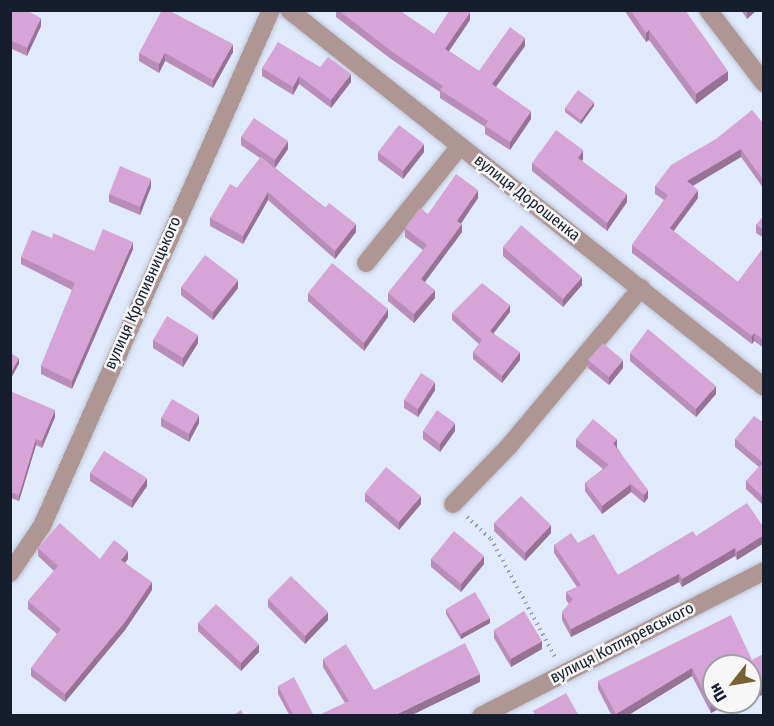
<!DOCTYPE html>
<html>
<head>
<meta charset="utf-8">
<style>
	body { margin:0 }
	#map { position:relative; width:774px; height:726px; overflow:hidden; background:#e1eafb; font-family:"Fira Sans Condensed",sans-serif }
	div>[style] { position:absolute }
	[style*='--x'] { left:calc(var(--x)*1px); top:calc(var(--y)*1px); width:calc(var(--w)*1px); rotate:calc(var(--a)*1deg) }
	.path>* { height:4px; margin-top:-2px; transform-origin:0; background:repeating-linear-gradient(90deg,#969eaf 0 1.5px,transparent 0 6px) }
	.roads { filter:drop-shadow(0 0 2px #bcc5d6) drop-shadow(0 0 2px #bcc5d6) }
	.minor>* { height:18px; margin:-9px; padding:0 9px; transform-origin:9px; border-radius:9px; background:#ae9694 }
	.wall>* { inset:0; background:#b88db9 }
	.shaded-wall>* { inset:0; background:#967396 }
	.building>* { inset:0; background:#d6a4d7 }
	span { translate:-50% -50%; white-space:nowrap; text-align:center; line-height:1.15; -webkit-text-stroke:5px #f7f7f7; paint-order:stroke }
	.street-label { font-size:16px; color:#161d2d }
	.frame { position:absolute; inset:0; border:12px solid #161d2d; pointer-events:none }
	.north { position:absolute; left:702px; top:654px; width:60px; height:60px; box-sizing:border-box; background:#f7f7f7; border:2px solid #9da0a6; border-radius:50%; rotate:239deg; font-size:16px; font-weight:700; line-height:24px; text-align:center; color:#161d2d }
	.north::after { content:''; display:block; margin:auto; width:21px; height:27px; background:#786232; clip-path:polygon(50% 0,100% 100%,50% 72%,0 100%) }
</style>
</head>
<body>
<div id="map">
	<div class="path">
		<i style="--x:467;--y:517;--w:33;--a:43"></i>
		<i style="--x:491;--y:539;--w:134;--a:61.5"></i>
	</div>
	<div class="roads">
		<div class="minor">
			<i style="--x:289;--y:10;--w:606;--a:38.44"></i>
			<i style="--x:708;--y:10;--w:92;--a:52.5"></i>
			<i style="--x:366;--y:263;--w:150;--a:-51.2"></i>
			<i style="--x:453;--y:504;--w:81;--a:-46"></i>
			<i style="--x:509;--y:446;--w:206;--a:-50.1"></i>
			<i style="--x:10;--y:573;--w:57;--a:-55.8"></i>
			<i style="--x:42;--y:526;--w:565;--a:-66.07"></i>
			<i style="--x:481;--y:716;--w:318;--a:-27.1"></i>
		</div>
	</div>
	<div class="wall">
		<i style="clip-path:polygon(10px 10px,41px 26px,27px 56px,10px 48px)"></i>
		<i style="clip-path:polygon(336px 10px,402px 10px,401px 12px,434px 34px,470px 20px,449px 51px,479px 71px,525px 46px,496px 87px,531px 119px,510px 150px,485px 134px,485px 127px,440px 98px,440px 92px,391px 59px,336px 17px)"></i>
		<i style="clip-path:polygon(624px 10px,685px 10px,728px 80px,696px 104px,649px 40px,646px 42px)"></i>
		<i style="clip-path:polygon(741px 10px,757px 10px,747px 19px)"></i>
		<i style="clip-path:polygon(233px 52px,213px 88px,165px 61px,159px 73px,139px 61px,139px 53px)"></i>
		<i style="clip-path:polygon(320px 67px,351px 82px,331px 108px,299px 84px,293px 95px,262px 76px,262px 68px)"></i>
		<i style="clip-path:polygon(594px 106px,581px 124px,565px 112px,565px 108px)"></i>
		<i style="clip-path:polygon(764px 124px,764px 189px,741px 157px,693px 186px,698px 198px,673px 231px,738px 282px,764px 247px,764px 348px,754px 341px,752px 344px,632px 253px,632px 245px,664px 200px,655px 194px,655px 186px)"></i>
		<i style="clip-path:polygon(241px 137px,288px 149px,275px 168px,356px 232px,335px 259px,268px 200px,243px 244px,210px 226px,210px 218px,237px 188px,260px 158px,241px 145px)"></i>
		<i style="clip-path:polygon(378px 152px,424px 152px,403px 179px,378px 160px)"></i>
		<i style="clip-path:polygon(583px 159px,582px 161px,627px 202px,607px 231px,532px 171px,532px 163px)"></i>
		<i style="clip-path:polygon(151px 187px,140px 215px,109px 202px,109px 194px)"></i>
		<i style="clip-path:polygon(478px 198px,461px 224px,462px 232px,425px 282px,435px 298px,414px 323px,388px 301px,388px 293px,423px 250px,405px 237px,405px 228px,428px 214px)"></i>
		<i style="clip-path:polygon(764px 216px,764px 238px,756px 233px,756px 225px)"></i>
		<i style="clip-path:polygon(52px 238px,94px 251px,133px 249px,72px 389px,41px 374px,41px 366px,72px 290px,21px 264px,21px 257px)"></i>
		<i style="clip-path:polygon(503px 247px,582px 285px,563px 307px,503px 256px)"></i>
		<i style="clip-path:polygon(181px 287px,238px 288px,213px 320px,181px 295px)"></i>
		<i style="clip-path:polygon(308px 293px,388px 317px,364px 351px,308px 301px)"></i>
		<i style="clip-path:polygon(510px 312px,493px 333px,520px 360px,502px 383px,473px 359px,473px 352px,479px 344px,452px 320px,452px 313px)"></i>
		<i style="clip-path:polygon(153px 340px,198px 343px,183px 367px,153px 348px)"></i>
		<i style="clip-path:polygon(630px 353px,716px 394px,696px 417px,630px 361px)"></i>
		<i style="clip-path:polygon(588px 360px,623px 368px,609px 385px,588px 368px)"></i>
		<i style="clip-path:polygon(435px 390px,418px 417px,404px 408px,404px 400px)"></i>
		<i style="clip-path:polygon(10px 391px,55px 417px,42px 448px,36px 445px,19px 501px,10px 498px)"></i>
		<i style="clip-path:polygon(161px 418px,199px 423px,189px 442px,161px 426px)"></i>
		<i style="clip-path:polygon(764px 423px,764px 506px,746px 489px,746px 481px,759px 467px,735px 447px,735px 439px)"></i>
		<i style="clip-path:polygon(423px 431px,455px 431px,440px 452px,423px 439px)"></i>
		<i style="clip-path:polygon(576px 439px,617px 447px,648px 498px,644px 503px,631px 492px,602px 514px,585px 491px,585px 483px,603px 469px,576px 447px)"></i>
		<i style="clip-path:polygon(90px 473px,147px 486px,132px 508px,90px 481px)"></i>
		<i style="clip-path:polygon(365px 493px,421px 504px,399px 530px,365px 501px)"></i>
		<i style="clip-path:polygon(494px 523px,551px 533px,525px 561px,494px 531px)"></i>
		<i style="clip-path:polygon(764px 528px,764px 543px,737px 560px,735px 556px,682px 587px,679px 582px,571px 637px,562px 620px,562px 612px,569px 604px,566px 600px,566px 592px,577px 587px,554px 553px,554px 545px,578px 543px,618px 575px,696px 536px)"></i>
		<i style="clip-path:polygon(38px 548px,100px 559px,128px 559px,125px 563px,152px 590px,125px 630px,65px 702px,31px 676px,31px 668px,57px 634px,28px 609px,28px 601px,54px 571px,38px 556px)"></i>
		<i style="clip-path:polygon(431px 559px,484px 564px,461px 592px,431px 567px)"></i>
		<i style="clip-path:polygon(268px 599px,328px 620px,305px 644px,268px 607px)"></i>
		<i style="clip-path:polygon(446px 609px,490px 623px,461px 639px,446px 614px)"></i>
		<i style="clip-path:polygon(198px 623px,259px 652px,241px 671px,198px 631px)"></i>
		<i style="clip-path:polygon(494px 630px,542px 649px,511px 667px,494px 638px)"></i>
		<i style="clip-path:polygon(764px 654px,758px 697px,754px 690px,711px 713px,692px 676px,627px 716px,612px 716px,598px 689px,598px 681px,752px 660px)"></i>
		<i style="clip-path:polygon(323px 659px,374px 690px,480px 682px,345px 703px,323px 667px)"></i>
		<i style="clip-path:polygon(278px 686px,314px 716px,290px 716px,278px 694px)"></i>
	</div>
	<div class="shaded-wall">
		<i style="clip-path:polygon(747px 10px,757px 10px,747px 19px)"></i>
		<i style="clip-path:polygon(470px 12px,470px 20px,445px 57px,445px 49px)"></i>
		<i style="clip-path:polygon(41px 18px,41px 26px,27px 56px,27px 48px)"></i>
		<i style="clip-path:polygon(649px 30px,649px 40px,646px 42px,646px 33px)"></i>
		<i style="clip-path:polygon(525px 38px,525px 46px,492px 92px,492px 84px)"></i>
		<i style="clip-path:polygon(233px 44px,233px 52px,213px 88px,213px 80px)"></i>
		<i style="clip-path:polygon(165px 53px,165px 61px,159px 73px,159px 64px)"></i>
		<i style="clip-path:polygon(728px 71px,728px 80px,696px 104px,696px 94px)"></i>
		<i style="clip-path:polygon(351px 74px,351px 82px,331px 108px,331px 100px)"></i>
		<i style="clip-path:polygon(299px 76px,299px 84px,293px 95px,293px 87px)"></i>
		<i style="clip-path:polygon(594px 102px,594px 106px,581px 124px,581px 120px)"></i>
		<i style="clip-path:polygon(531px 111px,531px 119px,510px 150px,510px 142px)"></i>
		<i style="clip-path:polygon(288px 141px,288px 149px,275px 168px,275px 160px)"></i>
		<i style="clip-path:polygon(424px 144px,424px 152px,403px 179px,403px 171px)"></i>
		<i style="clip-path:polygon(741px 149px,741px 157px,687px 189px,687px 181px)"></i>
		<i style="clip-path:polygon(583px 150px,583px 159px,578px 166px,578px 158px)"></i>
		<i style="clip-path:polygon(151px 179px,151px 187px,140px 215px,140px 207px)"></i>
		<i style="clip-path:polygon(478px 190px,478px 198px,457px 229px,457px 221px)"></i>
		<i style="clip-path:polygon(698px 190px,698px 198px,670px 236px,670px 228px)"></i>
		<i style="clip-path:polygon(268px 192px,268px 200px,243px 244px,243px 236px)"></i>
		<i style="clip-path:polygon(627px 194px,627px 202px,607px 231px,607px 223px)"></i>
		<i style="clip-path:polygon(356px 224px,356px 232px,335px 259px,335px 251px)"></i>
		<i style="clip-path:polygon(462px 224px,462px 232px,421px 287px,421px 279px)"></i>
		<i style="clip-path:polygon(133px 242px,133px 249px,72px 389px,72px 381px)"></i>
		<i style="clip-path:polygon(582px 277px,582px 285px,563px 307px,563px 299px)"></i>
		<i style="clip-path:polygon(238px 280px,238px 288px,213px 320px,213px 312px)"></i>
		<i style="clip-path:polygon(435px 290px,435px 298px,414px 323px,414px 314px)"></i>
		<i style="clip-path:polygon(510px 305px,510px 312px,490px 338px,490px 331px)"></i>
		<i style="clip-path:polygon(388px 309px,388px 317px,364px 351px,364px 343px)"></i>
		<i style="clip-path:polygon(754px 333px,754px 341px,752px 344px,752px 336px)"></i>
		<i style="clip-path:polygon(198px 335px,198px 343px,183px 367px,183px 358px)"></i>
		<i style="clip-path:polygon(520px 352px,520px 360px,502px 383px,502px 376px)"></i>
		<i style="clip-path:polygon(19px 358px,19px 364px,10px 380px,10px 374px)"></i>
		<i style="clip-path:polygon(623px 360px,623px 368px,609px 385px,609px 377px)"></i>
		<i style="clip-path:polygon(435px 382px,435px 390px,418px 417px,418px 409px)"></i>
		<i style="clip-path:polygon(716px 386px,716px 394px,696px 417px,696px 409px)"></i>
		<i style="clip-path:polygon(55px 410px,55px 417px,42px 448px,42px 441px)"></i>
		<i style="clip-path:polygon(199px 415px,199px 423px,189px 442px,189px 434px)"></i>
		<i style="clip-path:polygon(455px 423px,455px 431px,440px 452px,440px 444px)"></i>
		<i style="clip-path:polygon(36px 439px,36px 445px,19px 501px,19px 495px)"></i>
		<i style="clip-path:polygon(617px 439px,617px 447px,613px 451px,613px 443px)"></i>
		<i style="clip-path:polygon(147px 478px,147px 486px,132px 508px,132px 500px)"></i>
		<i style="clip-path:polygon(631px 484px,631px 492px,602px 514px,602px 506px)"></i>
		<i style="clip-path:polygon(648px 490px,648px 498px,644px 503px,644px 495px)"></i>
		<i style="clip-path:polygon(421px 496px,421px 504px,399px 530px,399px 522px)"></i>
		<i style="clip-path:polygon(551px 525px,551px 533px,525px 561px,525px 553px)"></i>
		<i style="clip-path:polygon(764px 535px,764px 543px,737px 560px,737px 552px)"></i>
		<i style="clip-path:polygon(735px 548px,735px 556px,682px 587px,682px 579px)"></i>
		<i style="clip-path:polygon(128px 551px,128px 559px,121px 568px,121px 560px)"></i>
		<i style="clip-path:polygon(484px 556px,484px 564px,461px 592px,461px 584px)"></i>
		<i style="clip-path:polygon(679px 574px,679px 582px,571px 637px,571px 629px)"></i>
		<i style="clip-path:polygon(152px 582px,152px 590px,125px 630px,65px 702px,65px 694px)"></i>
		<i style="clip-path:polygon(328px 612px,328px 620px,305px 644px,305px 636px)"></i>
		<i style="clip-path:polygon(490px 618px,490px 623px,461px 639px,461px 634px)"></i>
		<i style="clip-path:polygon(542px 641px,542px 649px,511px 667px,511px 659px)"></i>
		<i style="clip-path:polygon(259px 644px,259px 652px,241px 671px,241px 663px)"></i>
		<i style="clip-path:polygon(692px 668px,692px 676px,627px 716px,616px 716px,616px 714px)"></i>
		<i style="clip-path:polygon(480px 674px,480px 682px,410px 716px,393px 716px)"></i>
		<i style="clip-path:polygon(754px 682px,754px 690px,750px 693px,750px 685px)"></i>
		<i style="clip-path:polygon(764px 686px,764px 694px,758px 697px,758px 689px)"></i>
		<i style="clip-path:polygon(717px 702px,732px 702px,711px 713px,711px 705px)"></i>
	</div>
	<div class="building">
		<i style="clip-path:polygon(10px 10px,26px 10px,41px 18px,27px 48px,10px 40px)"></i>
		<i style="clip-path:polygon(162px 10px,168px 10px,233px 44px,213px 80px,165px 53px,159px 64px,139px 53px)"></i>
		<i style="clip-path:polygon(338px 10px,399px 10px,434px 34px,450px 10px,467px 10px,470px 12px,445px 49px,479px 71px,510px 27px,525px 38px,492px 84px,531px 111px,510px 142px,485px 126px,488px 121px,440px 90px,443px 86px,391px 51px)"></i>
		<i style="clip-path:polygon(630px 10px,685px 10px,728px 71px,696px 94px,649px 30px,646px 33px)"></i>
		<i style="clip-path:polygon(278px 42px,320px 67px,328px 57px,351px 74px,331px 100px,299px 76px,293px 87px,262px 68px)"></i>
		<i style="clip-path:polygon(578px 90px,594px 102px,581px 120px,565px 108px)"></i>
		<i style="clip-path:polygon(752px 110px,764px 124px,764px 181px,741px 149px,687px 181px,698px 190px,670px 228px,738px 282px,764px 247px,764px 340px,754px 333px,752px 336px,632px 245px,668px 195px,655px 186px,671px 165px,716px 139px)"></i>
		<i style="clip-path:polygon(254px 118px,288px 141px,275px 160px,241px 137px)"></i>
		<i style="clip-path:polygon(399px 125px,424px 144px,403px 171px,378px 152px)"></i>
		<i style="clip-path:polygon(556px 130px,583px 150px,578px 158px,627px 194px,607px 223px,532px 163px)"></i>
		<i style="clip-path:polygon(261px 157px,325px 208px,329px 203px,356px 224px,335px 251px,268px 192px,243px 236px,210px 218px,230px 184px,237px 188px)"></i>
		<i style="clip-path:polygon(120px 166px,151px 179px,140px 207px,109px 194px)"></i>
		<i style="clip-path:polygon(456px 174px,478px 190px,457px 221px,462px 224px,421px 279px,435px 290px,414px 314px,388px 293px,427px 245px,405px 228px,420px 208px,428px 214px)"></i>
		<i style="clip-path:polygon(764px 216px,764px 230px,756px 225px)"></i>
		<i style="clip-path:polygon(521px 225px,582px 277px,563px 299px,503px 247px)"></i>
		<i style="clip-path:polygon(103px 229px,133px 242px,72px 381px,41px 366px,75px 283px,21px 257px,32px 230px,52px 238px,53px 233px,94px 251px)"></i>
		<i style="clip-path:polygon(205px 255px,238px 280px,213px 312px,181px 287px)"></i>
		<i style="clip-path:polygon(332px 263px,388px 309px,364px 343px,308px 293px)"></i>
		<i style="clip-path:polygon(482px 283px,510px 305px,490px 331px,520px 352px,502px 376px,473px 352px,482px 340px,452px 313px)"></i>
		<i style="clip-path:polygon(167px 316px,198px 335px,183px 358px,153px 340px)"></i>
		<i style="clip-path:polygon(648px 329px,716px 386px,696px 409px,630px 353px)"></i>
		<i style="clip-path:polygon(603px 343px,623px 360px,609px 377px,588px 360px)"></i>
		<i style="clip-path:polygon(10px 353px,19px 358px,10px 374px)"></i>
		<i style="clip-path:polygon(421px 373px,435px 382px,418px 409px,404px 400px)"></i>
		<i style="clip-path:polygon(10px 391px,55px 410px,42px 441px,36px 439px,19px 495px,10px 492px)"></i>
		<i style="clip-path:polygon(172px 399px,199px 415px,189px 434px,161px 418px)"></i>
		<i style="clip-path:polygon(437px 410px,455px 423px,440px 444px,423px 431px)"></i>
		<i style="clip-path:polygon(754px 416px,764px 423px,764px 498px,746px 481px,763px 463px,735px 439px)"></i>
		<i style="clip-path:polygon(593px 419px,617px 439px,613px 443px,648px 490px,644px 495px,631px 484px,602px 506px,585px 483px,609px 465px,576px 439px)"></i>
		<i style="clip-path:polygon(104px 451px,147px 478px,132px 500px,90px 473px)"></i>
		<i style="clip-path:polygon(386px 467px,421px 496px,399px 522px,365px 493px)"></i>
		<i style="clip-path:polygon(521px 496px,551px 525px,525px 553px,494px 523px)"></i>
		<i style="clip-path:polygon(747px 503px,764px 528px,764px 535px,737px 552px,735px 548px,682px 579px,679px 574px,571px 629px,562px 612px,573px 599px,566px 592px,581px 585px,554px 545px,571px 533px,578px 543px,594px 534px,618px 575px,693px 531px,696px 536px)"></i>
		<i style="clip-path:polygon(60px 523px,100px 559px,114px 540px,128px 551px,121px 560px,152px 582px,125px 622px,65px 694px,31px 668px,61px 629px,28px 601px,58px 566px,38px 548px)"></i>
		<i style="clip-path:polygon(454px 531px,484px 556px,461px 584px,431px 559px)"></i>
		<i style="clip-path:polygon(291px 576px,328px 612px,305px 636px,268px 599px)"></i>
		<i style="clip-path:polygon(475px 592px,490px 618px,461px 634px,446px 609px)"></i>
		<i style="clip-path:polygon(216px 604px,259px 644px,241px 663px,198px 623px)"></i>
		<i style="clip-path:polygon(524px 611px,542px 641px,511px 659px,494px 630px)"></i>
		<i style="clip-path:polygon(731px 615px,752px 660px,764px 654px,764px 686px,758px 689px,754px 682px,750px 685px,750px 666px,714px 666px,714px 702px,717px 702px,711px 705px,692px 668px,616px 714px,598px 681px)"></i>
		<i style="clip-path:polygon(465px 643px,480px 674px,393px 716px,317px 716px,349px 701px,323px 659px,346px 644px,374px 690px)"></i>
		<i style="clip-path:polygon(294px 677px,314px 716px,294px 716px,278px 686px)"></i>
		<i style="clip-path:polygon(566px 693px,579px 716px,536px 716px,533px 711px)"></i>
		<i style="clip-path:polygon(241px 710px,244px 716px,232px 716px)"></i>
	</div>
	<div class="street-label">
		<span style="left:527px;top:198px;rotate:38deg">вулиця Дорошенка</span>
		<span style="left:143px;top:293px;rotate:-66deg">вулиця Кропивницького</span>
		<span style="left:622px;top:643px;rotate:-27deg">вулиця Котляревського</span>
	</div>
	<div class="frame"></div>
	<div class="north">Пн</div>
</div>
</body>
</html>
